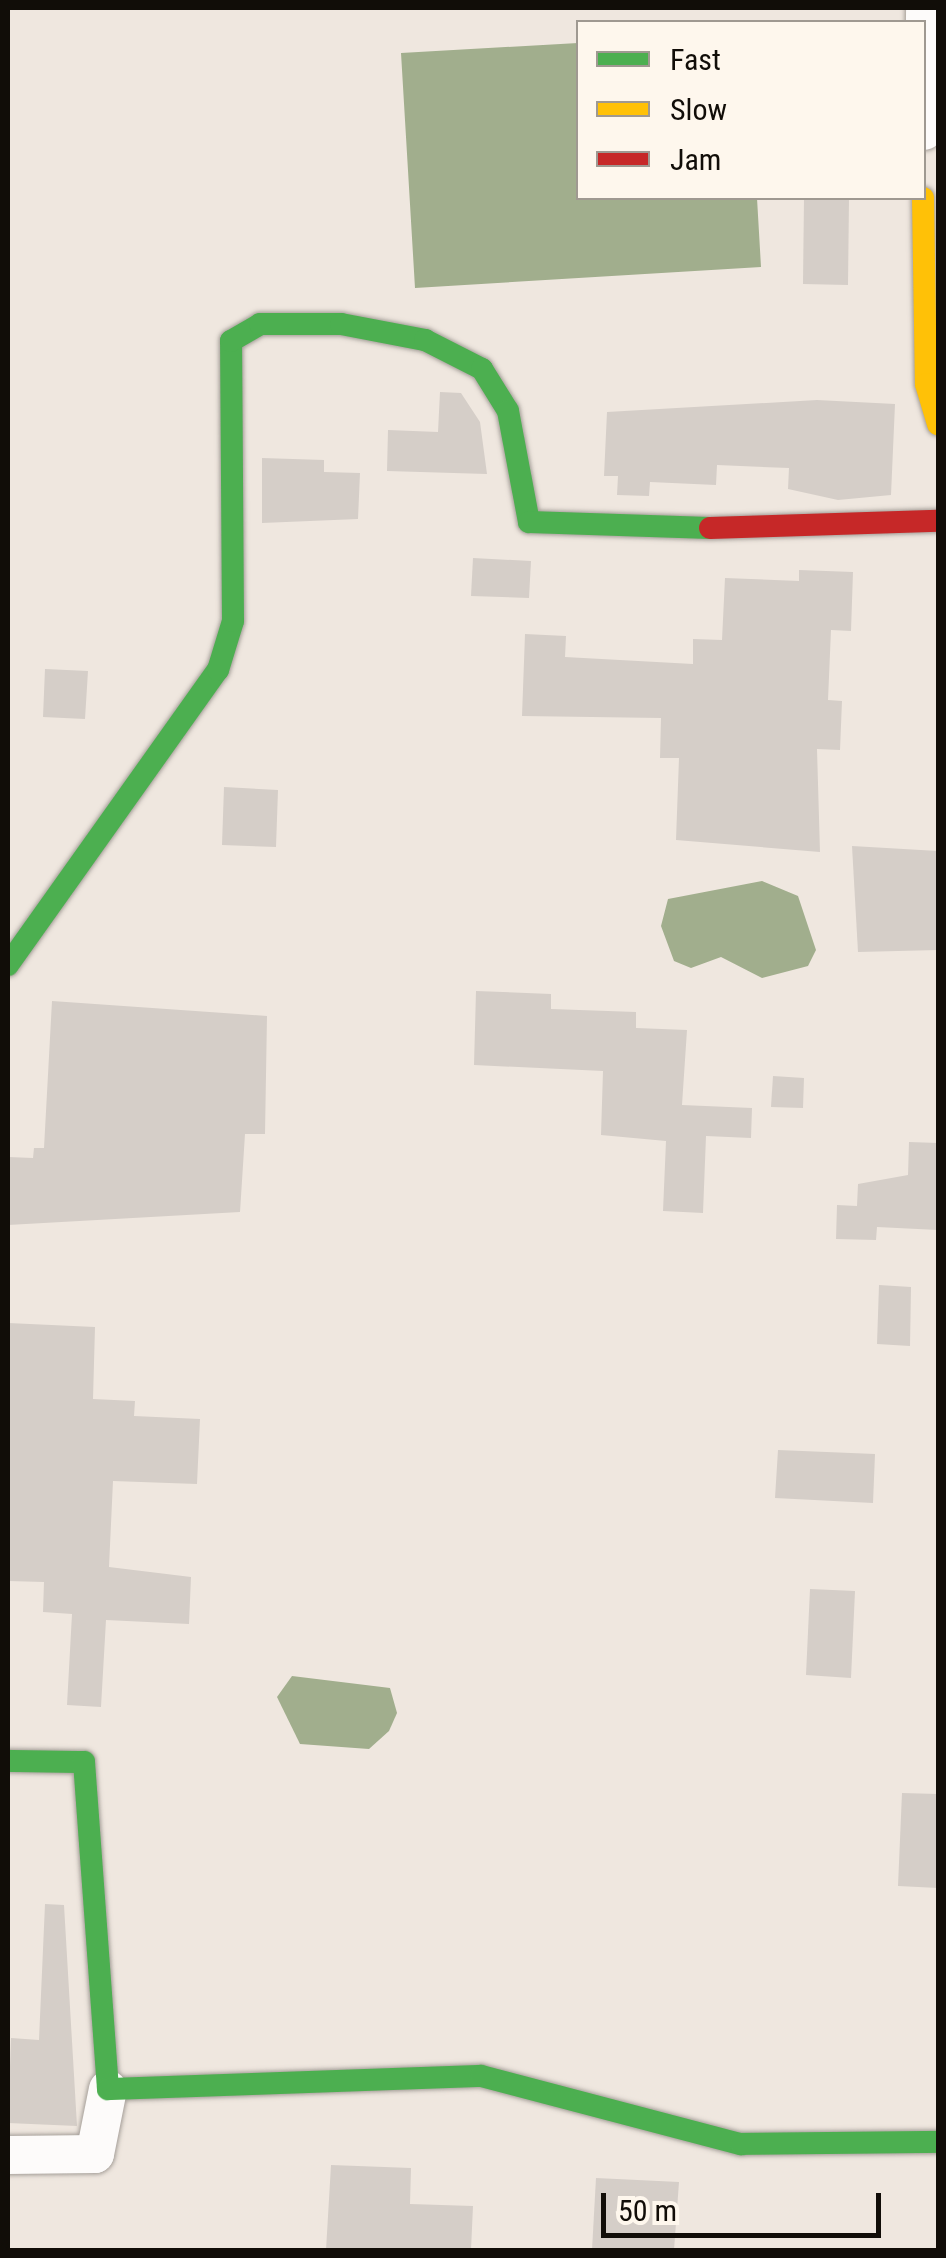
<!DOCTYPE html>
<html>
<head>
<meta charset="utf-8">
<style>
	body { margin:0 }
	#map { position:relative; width:946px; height:2258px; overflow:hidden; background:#efe7df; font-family:"Roboto Condensed",sans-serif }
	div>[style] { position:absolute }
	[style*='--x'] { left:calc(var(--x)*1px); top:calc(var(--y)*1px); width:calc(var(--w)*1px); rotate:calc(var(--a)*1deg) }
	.water>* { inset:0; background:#a1ae8d }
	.building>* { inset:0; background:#d5cec8 }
	.roads { filter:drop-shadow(0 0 2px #a59f99) drop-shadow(0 0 2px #a59f99) }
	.street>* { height:38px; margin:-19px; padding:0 19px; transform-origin:19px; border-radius:19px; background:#fdfbfa }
	.fast>* { height:22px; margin:-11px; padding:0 11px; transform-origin:11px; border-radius:11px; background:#4caf50 }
	.slow>* { height:22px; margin:-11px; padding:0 11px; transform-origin:11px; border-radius:11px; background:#ffc107 }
	.jam>* { height:22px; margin:-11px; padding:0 11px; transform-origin:11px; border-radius:11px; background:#c62828 }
	span { translate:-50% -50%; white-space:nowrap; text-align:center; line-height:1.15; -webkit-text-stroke:8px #fef7ed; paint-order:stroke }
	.frame { position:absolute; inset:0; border:10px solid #110d08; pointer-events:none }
	.legend { position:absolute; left:576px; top:20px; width:350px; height:180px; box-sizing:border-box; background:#fef7ed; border:2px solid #9f9991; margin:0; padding:12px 18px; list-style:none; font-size:30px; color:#110d08 }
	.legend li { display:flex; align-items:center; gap:20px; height:50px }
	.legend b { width:50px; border:2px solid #9f9991 }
	.scale { position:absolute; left:601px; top:2193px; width:280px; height:45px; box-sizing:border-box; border:5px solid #110d08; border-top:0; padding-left:12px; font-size:30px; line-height:35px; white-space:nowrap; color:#110d08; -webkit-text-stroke:8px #fef7ed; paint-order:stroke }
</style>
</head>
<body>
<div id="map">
	<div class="water">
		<i style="clip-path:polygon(578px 43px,578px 198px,757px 198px,761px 267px,415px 288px,401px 53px)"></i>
		<i style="clip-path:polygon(762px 881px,798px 896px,816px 950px,808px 966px,762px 978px,721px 957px,691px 968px,674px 961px,661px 926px,668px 899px)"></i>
		<i style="clip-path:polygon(292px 1676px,390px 1688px,397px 1713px,389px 1731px,369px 1749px,300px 1744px,277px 1697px)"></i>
	</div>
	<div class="building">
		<i style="clip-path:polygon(804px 198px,849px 198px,848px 285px,803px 284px)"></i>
		<i style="clip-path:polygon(440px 392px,461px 393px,480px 422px,487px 474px,387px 471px,388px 430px,438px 432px)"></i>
		<i style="clip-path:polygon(817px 400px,895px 404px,891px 495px,838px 500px,788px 489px,789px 468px,717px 465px,716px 485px,650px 482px,649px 496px,617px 495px,618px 476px,604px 476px,607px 412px)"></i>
		<i style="clip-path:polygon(262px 458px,324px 460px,324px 472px,360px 473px,358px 519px,262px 523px)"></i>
		<i style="clip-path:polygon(473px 558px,531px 561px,529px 598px,471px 596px)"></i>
		<i style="clip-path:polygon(799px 570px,853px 572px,851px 631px,831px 630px,828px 700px,842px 701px,840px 750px,817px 749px,820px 852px,676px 840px,679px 758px,660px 758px,661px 718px,522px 716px,525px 634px,566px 636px,565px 657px,693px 664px,693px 639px,722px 640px,725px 578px,799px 581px)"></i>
		<i style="clip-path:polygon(45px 669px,88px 671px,85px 719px,43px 717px)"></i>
		<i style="clip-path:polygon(224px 787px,278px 790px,276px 847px,222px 845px)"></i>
		<i style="clip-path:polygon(852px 846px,938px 851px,938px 950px,858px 952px)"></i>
		<i style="clip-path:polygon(476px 991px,551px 994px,551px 1009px,636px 1012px,636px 1028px,687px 1030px,682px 1105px,752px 1108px,751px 1138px,706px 1136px,703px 1213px,663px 1211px,666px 1141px,601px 1135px,603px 1071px,474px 1065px)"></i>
		<i style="clip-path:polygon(52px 1001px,267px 1016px,265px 1134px,245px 1134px,240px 1212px,8px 1225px,8px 1157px,33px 1158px,34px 1148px,44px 1148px)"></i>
		<i style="clip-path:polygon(773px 1076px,804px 1078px,803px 1108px,771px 1107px)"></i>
		<i style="clip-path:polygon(909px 1142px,938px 1143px,938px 1230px,877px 1227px,876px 1240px,836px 1239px,837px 1205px,857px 1206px,858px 1184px,908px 1175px)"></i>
		<i style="clip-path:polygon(879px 1285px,911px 1287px,910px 1346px,877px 1344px)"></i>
		<i style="clip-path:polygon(8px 1323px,95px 1327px,93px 1399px,135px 1401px,134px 1416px,200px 1419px,197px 1484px,113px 1481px,109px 1567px,191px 1577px,189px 1624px,106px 1620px,101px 1707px,67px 1705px,72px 1614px,43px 1612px,44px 1582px,8px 1581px)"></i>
		<i style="clip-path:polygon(778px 1450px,875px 1454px,873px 1503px,775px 1498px)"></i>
		<i style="clip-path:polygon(810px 1589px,855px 1591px,851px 1678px,806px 1675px)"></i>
		<i style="clip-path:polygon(902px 1793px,938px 1794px,938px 1888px,898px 1886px)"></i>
		<i style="clip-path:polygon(45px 1904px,64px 1905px,77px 2126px,8px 2123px,11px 2038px,39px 2040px)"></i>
		<i style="clip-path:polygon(331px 2165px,411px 2168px,410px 2204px,473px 2206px,471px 2250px,326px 2250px)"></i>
		<i style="clip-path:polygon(596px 2178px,679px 2182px,674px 2250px,592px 2250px)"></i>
	</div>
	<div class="roads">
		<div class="street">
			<i style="--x:924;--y:131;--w:123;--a:-89.5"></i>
			<i style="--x:8;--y:2155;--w:87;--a:-0.7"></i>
			<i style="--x:95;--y:2154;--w:66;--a:-78.7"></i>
		</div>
		<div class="fast">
			<i style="--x:8;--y:965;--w:362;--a:-54.6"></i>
			<i style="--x:218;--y:670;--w:51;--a:-73"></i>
			<i style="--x:233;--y:621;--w:280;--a:-90.4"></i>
			<i style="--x:231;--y:341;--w:34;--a:-30"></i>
			<i style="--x:260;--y:324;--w:81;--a:0"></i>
			<i style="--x:341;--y:324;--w:86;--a:10.8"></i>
			<i style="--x:425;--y:340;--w:64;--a:27"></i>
			<i style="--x:482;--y:369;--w:49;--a:58.2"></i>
			<i style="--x:508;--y:411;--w:113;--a:79.3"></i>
			<i style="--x:529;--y:522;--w:181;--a:1.9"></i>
			<i style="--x:8;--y:1761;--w:76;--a:0.8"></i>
			<i style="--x:84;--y:1762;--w:328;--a:85.8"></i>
			<i style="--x:108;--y:2089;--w:373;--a:-2"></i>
			<i style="--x:481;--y:2076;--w:269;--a:14.7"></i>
			<i style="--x:741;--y:2144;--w:197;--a:-0.6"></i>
		</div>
		<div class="slow">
			<i style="--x:923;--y:198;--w:186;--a:89.1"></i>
			<i style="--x:926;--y:384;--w:42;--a:73.3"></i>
		</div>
		<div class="jam">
			<i style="--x:710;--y:528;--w:228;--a:-1.8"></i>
		</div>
	</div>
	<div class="frame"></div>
	<ul class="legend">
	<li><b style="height:12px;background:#4caf50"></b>Fast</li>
	<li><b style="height:12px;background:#ffc107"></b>Slow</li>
	<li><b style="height:12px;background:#c62828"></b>Jam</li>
	</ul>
	<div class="scale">50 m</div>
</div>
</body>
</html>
